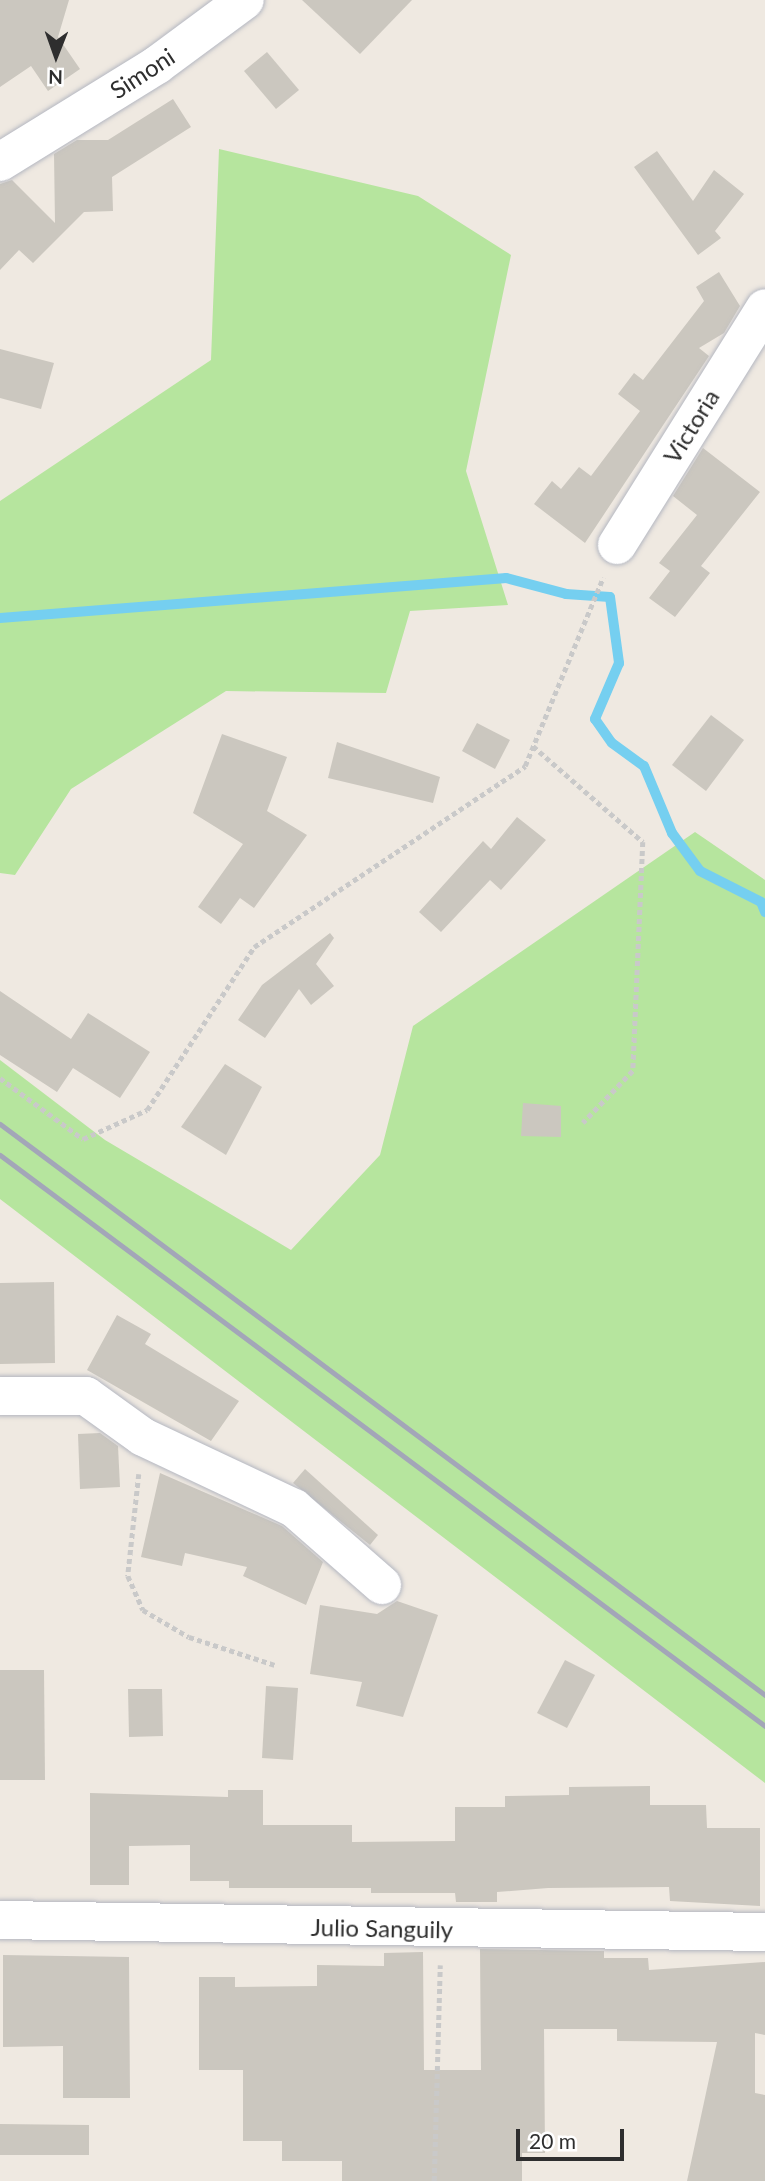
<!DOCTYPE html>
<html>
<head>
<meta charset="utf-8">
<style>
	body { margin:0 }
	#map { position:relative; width:765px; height:2181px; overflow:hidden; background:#efe9e1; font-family:Lato,sans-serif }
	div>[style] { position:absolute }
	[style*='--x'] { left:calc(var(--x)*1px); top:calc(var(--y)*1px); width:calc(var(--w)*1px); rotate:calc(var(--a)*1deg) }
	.green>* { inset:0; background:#b6e59e }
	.stream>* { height:10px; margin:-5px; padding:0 5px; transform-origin:5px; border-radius:5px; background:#75cff0 }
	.building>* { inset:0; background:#cbc7bf }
	.path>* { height:4.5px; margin-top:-2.25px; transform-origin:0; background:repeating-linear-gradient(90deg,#c9c9c9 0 5px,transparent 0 8.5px) }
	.roads { filter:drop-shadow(0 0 2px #b4b7c1) drop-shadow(0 0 2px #b4b7c1) }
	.minor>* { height:38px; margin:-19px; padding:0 19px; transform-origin:19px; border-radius:19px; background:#fff }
	.rail>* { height:5px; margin:-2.5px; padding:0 2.5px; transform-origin:2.5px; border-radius:2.5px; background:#a3a6b8 }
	span { translate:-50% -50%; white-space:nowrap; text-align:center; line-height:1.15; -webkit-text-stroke:5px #fff; paint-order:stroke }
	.street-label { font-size:24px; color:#2e2e2e }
	.north { position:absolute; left:21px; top:21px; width:70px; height:70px; -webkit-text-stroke:5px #fff; paint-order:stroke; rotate:181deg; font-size:19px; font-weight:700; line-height:28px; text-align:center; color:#2e2e2e }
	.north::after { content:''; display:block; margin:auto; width:24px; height:32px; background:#2e2e2e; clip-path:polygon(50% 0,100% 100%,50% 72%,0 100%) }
	.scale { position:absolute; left:516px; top:2129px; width:108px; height:32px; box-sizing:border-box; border:4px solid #2e2e2e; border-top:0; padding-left:9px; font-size:21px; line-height:24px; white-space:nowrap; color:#2e2e2e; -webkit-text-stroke:5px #fff; paint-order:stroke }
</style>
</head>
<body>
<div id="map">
	<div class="green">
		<i style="clip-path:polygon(219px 149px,418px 196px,511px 255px,466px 471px,508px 605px,410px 611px,386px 693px,226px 691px,71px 789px,15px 875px,0 873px,0 501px,211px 360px)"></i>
		<i style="clip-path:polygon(695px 832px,765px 880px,765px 1783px,0 1199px,0 1060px,105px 1140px,291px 1250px,380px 1155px,413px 1026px)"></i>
	</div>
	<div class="stream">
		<i style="--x:0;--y:618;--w:508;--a:-4.52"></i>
		<i style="--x:506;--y:578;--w:62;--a:14.9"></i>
		<i style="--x:566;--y:594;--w:44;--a:3.9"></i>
		<i style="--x:610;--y:597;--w:67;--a:82.2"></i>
		<i style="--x:619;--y:663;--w:61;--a:113.2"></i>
		<i style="--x:595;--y:719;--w:29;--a:55"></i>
		<i style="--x:612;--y:743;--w:39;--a:36"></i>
		<i style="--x:644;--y:766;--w:73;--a:67.3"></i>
		<i style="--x:672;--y:833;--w:47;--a:53.6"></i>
		<i style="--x:700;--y:871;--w:68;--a:26.9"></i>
		<i style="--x:761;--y:902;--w:11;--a:68"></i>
	</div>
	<div class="building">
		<i style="clip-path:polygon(0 0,69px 0,58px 37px,80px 69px,48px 91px,31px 66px,0 87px)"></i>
		<i style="clip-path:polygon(302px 0,412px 0,360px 54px)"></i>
		<i style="clip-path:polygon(267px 52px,299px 90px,276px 109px,244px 71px)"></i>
		<i style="clip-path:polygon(173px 99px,191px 127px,112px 177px,113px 211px,84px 212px,33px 263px,19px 250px,0 270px,0 184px,12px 180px,55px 223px,54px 154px,77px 140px,108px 140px)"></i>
		<i style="clip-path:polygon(657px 151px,693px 201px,714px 170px,744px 194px,715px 231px,721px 238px,698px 255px,634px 167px)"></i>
		<i style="clip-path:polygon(719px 272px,740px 306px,724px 333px,699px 348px,709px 356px,585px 543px,534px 504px,552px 481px,561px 489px,579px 467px,591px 476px,640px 411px,618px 394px,634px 373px,643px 380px,704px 301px,696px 287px)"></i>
		<i style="clip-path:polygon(0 349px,54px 363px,41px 409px,0 398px)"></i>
		<i style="clip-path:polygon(703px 448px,760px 492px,701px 566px,710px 573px,675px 617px,649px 598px,670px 571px,659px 563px,697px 515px,673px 496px)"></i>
		<i style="clip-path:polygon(711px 715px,744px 740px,706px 791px,672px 765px)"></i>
		<i style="clip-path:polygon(477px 723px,510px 740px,495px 769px,462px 751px)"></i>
		<i style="clip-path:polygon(222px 734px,287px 757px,267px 811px,307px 835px,254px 908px,240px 898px,221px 924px,198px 907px,243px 844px,193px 813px)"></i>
		<i style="clip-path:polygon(337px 742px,440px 777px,433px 803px,328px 778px)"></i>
		<i style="clip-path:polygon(517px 817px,546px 840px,501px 890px,490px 880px,441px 932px,419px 912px,483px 841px,491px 849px)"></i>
		<i style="clip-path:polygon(330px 933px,334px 938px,316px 964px,334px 986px,311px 1005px,299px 989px,265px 1038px,238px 1020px,262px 985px)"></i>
		<i style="clip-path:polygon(0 991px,71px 1039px,88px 1013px,150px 1052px,120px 1098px,73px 1068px,57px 1092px,0 1055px)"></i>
		<i style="clip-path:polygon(225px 1064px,262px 1087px,226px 1155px,181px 1127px)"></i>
		<i style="clip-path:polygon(523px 1103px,561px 1106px,561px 1137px,521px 1136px)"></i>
		<i style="clip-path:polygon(54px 1282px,55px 1363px,0 1364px,0 1283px)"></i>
		<i style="clip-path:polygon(117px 1315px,151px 1334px,145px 1344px,239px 1401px,211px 1441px,87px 1370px)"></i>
		<i style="clip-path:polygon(100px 1433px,118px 1446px,120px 1487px,80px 1489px,78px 1434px)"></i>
		<i style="clip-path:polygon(305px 1469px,378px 1535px,370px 1545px,293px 1483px)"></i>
		<i style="clip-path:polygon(160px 1473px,282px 1526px,323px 1562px,306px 1605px,243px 1576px,247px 1567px,185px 1553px,182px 1566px,141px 1557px)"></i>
		<i style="clip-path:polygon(397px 1601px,438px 1615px,403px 1717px,356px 1706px,362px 1682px,310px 1674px,320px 1605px,377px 1614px)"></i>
		<i style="clip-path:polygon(565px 1660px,595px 1675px,567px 1728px,537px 1713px)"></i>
		<i style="clip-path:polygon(0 1670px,44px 1670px,45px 1780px,0 1780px)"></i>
		<i style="clip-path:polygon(266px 1686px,298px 1688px,293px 1760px,262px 1758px)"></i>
		<i style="clip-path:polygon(128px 1689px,162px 1689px,163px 1736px,129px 1737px)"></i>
		<i style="clip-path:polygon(650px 1786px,650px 1805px,706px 1805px,707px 1828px,760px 1828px,760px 1906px,670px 1901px,669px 1887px,548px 1888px,497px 1892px,497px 1902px,456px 1902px,455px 1893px,371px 1893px,371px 1888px,229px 1888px,229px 1881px,190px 1881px,190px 1845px,129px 1846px,129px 1885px,90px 1885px,90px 1793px,228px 1797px,228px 1790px,263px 1790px,263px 1825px,352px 1825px,352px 1842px,455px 1841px,455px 1807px,505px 1807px,505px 1796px,569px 1795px,569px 1787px)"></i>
		<i style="clip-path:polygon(480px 1949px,604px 1951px,604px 1958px,648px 1958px,649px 1970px,765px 1962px,765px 2035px,755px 2033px,755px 2093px,765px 2095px,765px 2181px,687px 2181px,717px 2042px,617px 2041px,617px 2029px,544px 2029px,545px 2153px,522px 2153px,522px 2181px,342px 2181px,342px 2161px,282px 2161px,282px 2141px,243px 2141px,243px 2070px,199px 2070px,199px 1977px,235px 1977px,235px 1987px,317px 1986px,317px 1965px,384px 1966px,384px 1953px,423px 1952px,424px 2070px,481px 2070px)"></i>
		<i style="clip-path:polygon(3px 1955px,129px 1957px,130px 2098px,63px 2098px,63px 2046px,3px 2047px)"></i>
		<i style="clip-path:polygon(0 2124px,89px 2125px,89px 2155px,0 2155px)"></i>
	</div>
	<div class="path">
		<i style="--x:533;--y:746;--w:146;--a:41.1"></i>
		<i style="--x:643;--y:842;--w:229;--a:92.5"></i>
		<i style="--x:633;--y:1071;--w:72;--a:133.9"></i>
		<i style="--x:0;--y:1078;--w:103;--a:36.3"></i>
		<i style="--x:83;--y:1139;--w:70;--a:-24.4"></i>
		<i style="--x:147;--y:1110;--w:195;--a:-56.7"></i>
		<i style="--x:254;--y:947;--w:326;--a:-33.7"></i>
		<i style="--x:525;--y:766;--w:204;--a:-67.5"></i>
		<i style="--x:139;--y:1474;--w:103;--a:96.2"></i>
		<i style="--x:128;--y:1576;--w:37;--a:66"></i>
		<i style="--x:143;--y:1610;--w:53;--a:30.4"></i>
		<i style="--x:189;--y:1637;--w:90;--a:18"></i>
		<i style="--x:434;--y:2181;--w:216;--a:-88.4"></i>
	</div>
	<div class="roads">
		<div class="minor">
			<i style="--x:0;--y:162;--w:185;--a:-31.7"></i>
			<i style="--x:157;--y:65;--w:109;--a:-36.5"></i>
			<i style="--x:617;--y:545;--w:279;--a:-58"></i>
			<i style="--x:0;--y:1396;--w:86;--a:0"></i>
			<i style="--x:86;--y:1396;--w:70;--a:35.7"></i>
			<i style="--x:143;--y:1437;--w:167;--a:25.2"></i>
			<i style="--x:294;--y:1508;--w:117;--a:41.2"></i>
			<i style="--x:0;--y:1920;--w:765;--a:0.9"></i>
		</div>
	</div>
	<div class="rail">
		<i style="--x:0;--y:1124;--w:955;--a:36.74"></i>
		<i style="--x:0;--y:1155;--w:955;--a:36.74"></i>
	</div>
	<div class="street-label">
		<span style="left:142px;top:73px;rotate:-33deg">Simoni</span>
		<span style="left:691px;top:426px;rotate:-58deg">Victoria</span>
		<span style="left:382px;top:1928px;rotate:1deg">Julio Sanguily</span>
	</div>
	<div class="north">N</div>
	<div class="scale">20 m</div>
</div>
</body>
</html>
